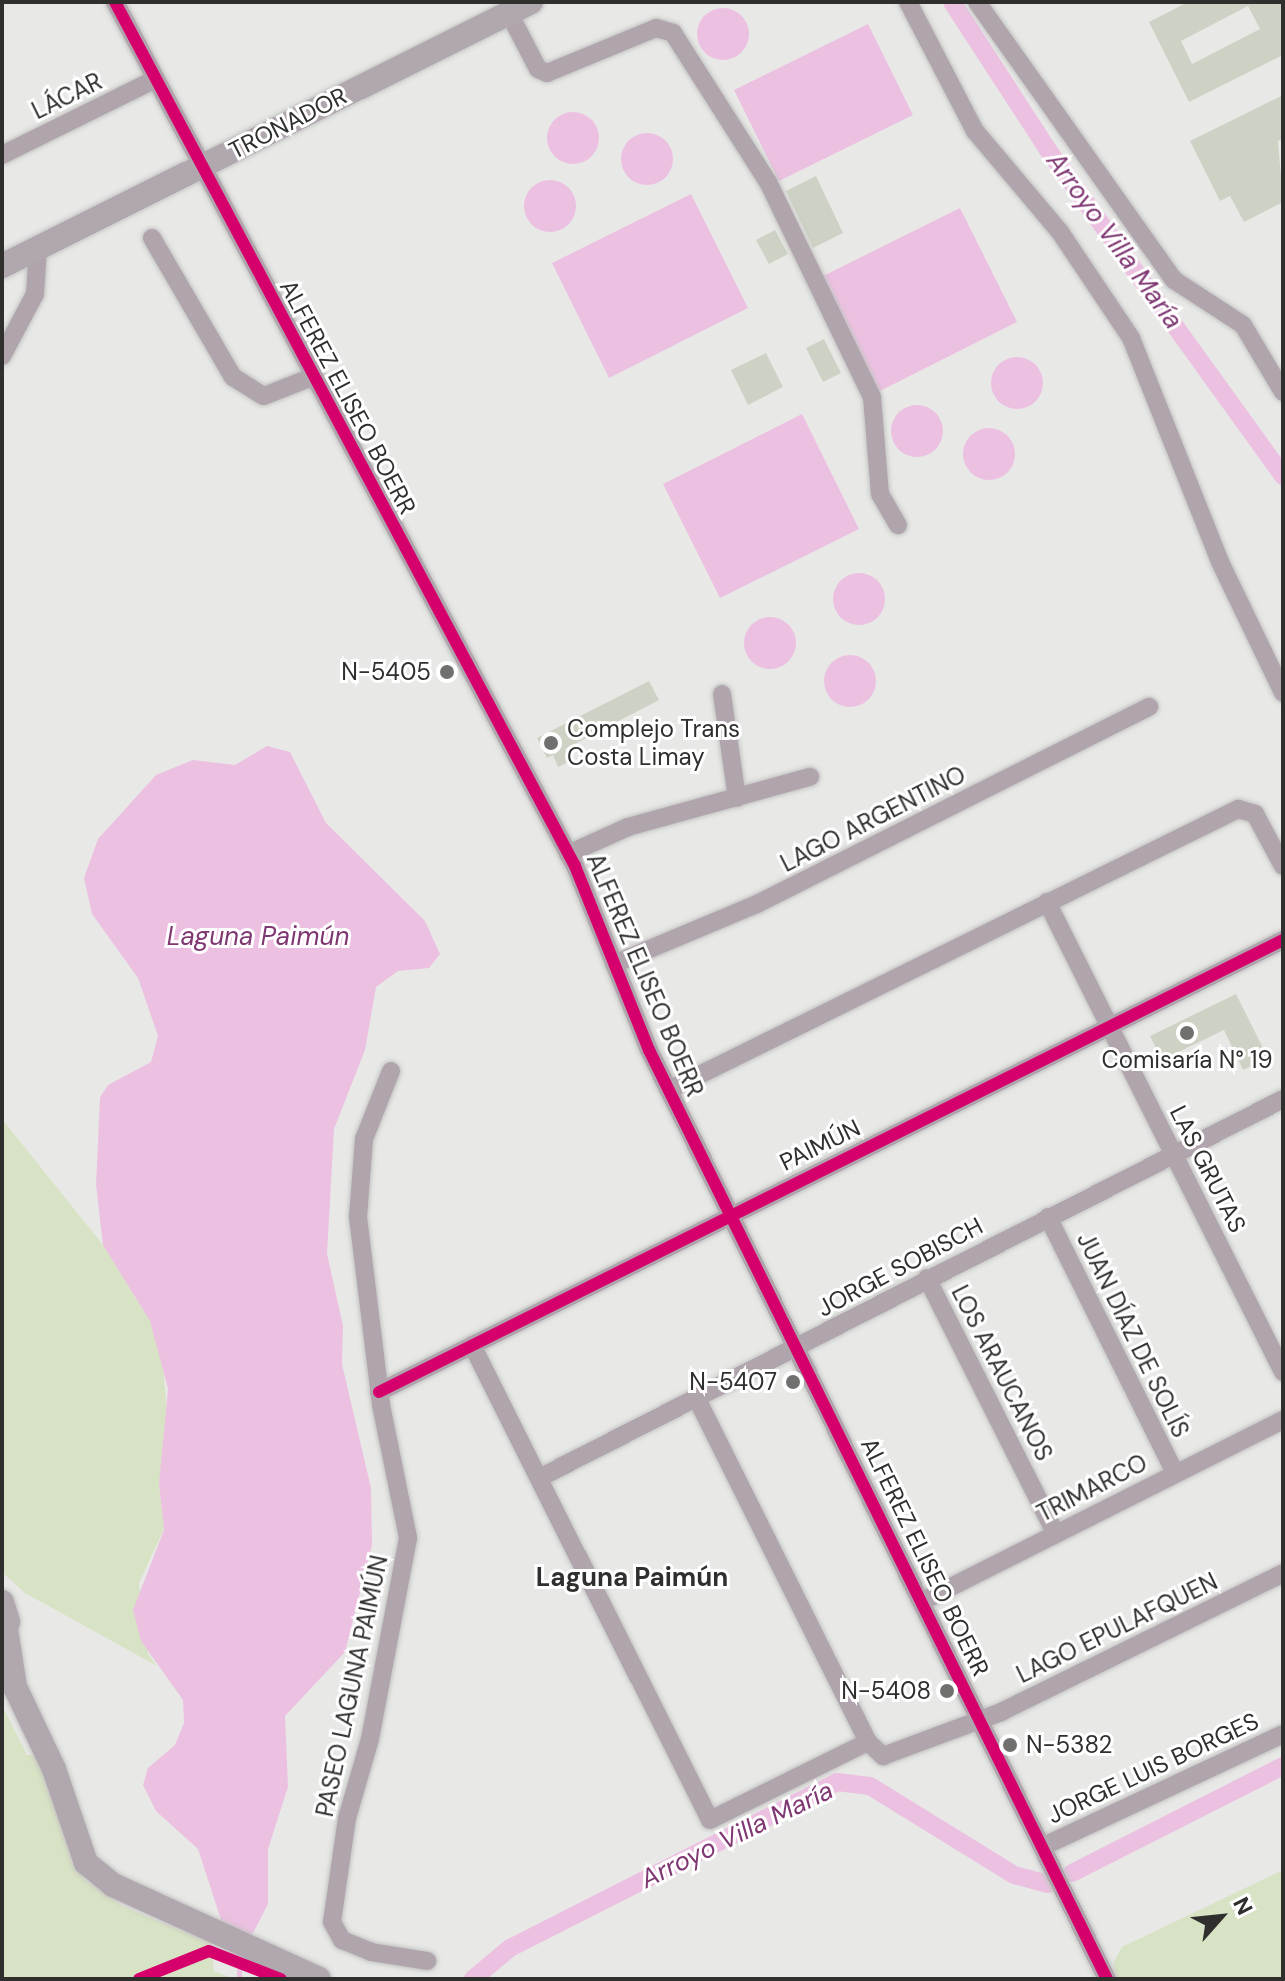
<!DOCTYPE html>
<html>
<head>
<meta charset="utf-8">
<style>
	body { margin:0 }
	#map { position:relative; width:1285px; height:1981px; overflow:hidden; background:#e8e9e7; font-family:"DM Sans",sans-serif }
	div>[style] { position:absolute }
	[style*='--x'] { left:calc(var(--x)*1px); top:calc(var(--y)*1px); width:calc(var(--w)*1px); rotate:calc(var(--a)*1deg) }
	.green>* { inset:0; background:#d8e2c4 }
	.water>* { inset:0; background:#ecc0e1 }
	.round { border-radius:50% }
	.stream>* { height:5px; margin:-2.5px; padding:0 2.5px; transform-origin:2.5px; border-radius:2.5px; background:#ecc0e1 }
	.canal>* { height:18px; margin:-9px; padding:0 9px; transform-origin:9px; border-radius:9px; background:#ecc0e1 }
	.building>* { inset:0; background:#ced2c4 }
	.roads { filter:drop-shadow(0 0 2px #c3c4c2) drop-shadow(0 0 2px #c3c4c2) }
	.minor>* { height:18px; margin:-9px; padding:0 9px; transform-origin:9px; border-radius:9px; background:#b0a5ad }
	.major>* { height:24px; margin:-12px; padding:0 12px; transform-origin:12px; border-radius:12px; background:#b1a7ae }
	.cycleway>* { height:12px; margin:-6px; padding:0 6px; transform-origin:6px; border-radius:6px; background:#d6006c }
	.dots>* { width:22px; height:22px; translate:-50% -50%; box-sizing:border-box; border:4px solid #fff; border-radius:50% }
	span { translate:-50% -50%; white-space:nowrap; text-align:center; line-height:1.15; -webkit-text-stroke:6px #fff; paint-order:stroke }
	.street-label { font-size:24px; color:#2f302e }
	.poi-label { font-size:24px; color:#2f302e }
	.right { translate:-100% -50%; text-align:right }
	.left { translate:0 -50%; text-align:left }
	.water-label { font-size:26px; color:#7f3772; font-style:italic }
	.neighbourhood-label { font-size:26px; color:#2f302e; font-weight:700 }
	.frame { position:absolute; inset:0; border:4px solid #2f302e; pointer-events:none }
	.north { position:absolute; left:1181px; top:1877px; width:80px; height:80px; -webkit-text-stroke:6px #fff; paint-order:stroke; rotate:63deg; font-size:22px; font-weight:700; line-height:32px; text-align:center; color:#2f302e }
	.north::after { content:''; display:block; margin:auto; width:28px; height:36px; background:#2f302e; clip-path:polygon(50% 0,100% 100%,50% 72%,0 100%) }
</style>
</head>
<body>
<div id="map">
	<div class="green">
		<i style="clip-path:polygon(2px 1119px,103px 1245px,150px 1321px,162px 1356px,168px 1421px,159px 1484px,164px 1529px,139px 1583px,148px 1654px,157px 1666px,25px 1593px,2px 1572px)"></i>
		<i style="clip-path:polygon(2px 1705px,27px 1755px,41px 1756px,69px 1852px,84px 1879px,124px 1907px,211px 1943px,214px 1971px,235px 1979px,2px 1979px)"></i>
		<i style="clip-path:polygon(1283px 1870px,1283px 1979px,1117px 1979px,1113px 1963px,1122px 1947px)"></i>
	</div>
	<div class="water">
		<i class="round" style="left:697px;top:8px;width:52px;height:52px"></i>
		<i style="clip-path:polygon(868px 24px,913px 115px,779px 181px,734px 90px)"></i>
		<i class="round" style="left:547px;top:112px;width:52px;height:52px"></i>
		<i class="round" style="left:621px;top:133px;width:52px;height:52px"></i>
		<i class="round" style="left:524px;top:180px;width:52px;height:52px"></i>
		<i style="clip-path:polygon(691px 194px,748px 308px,609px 378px,552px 263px)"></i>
		<i style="clip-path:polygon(960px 208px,1017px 322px,878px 392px,821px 277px)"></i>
		<i class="round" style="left:991px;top:357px;width:52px;height:52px"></i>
		<i class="round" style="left:891px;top:405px;width:52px;height:52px"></i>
		<i style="clip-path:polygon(802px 414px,859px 529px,720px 598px,663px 484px)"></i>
		<i class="round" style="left:963px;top:428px;width:52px;height:52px"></i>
		<i class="round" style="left:833px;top:573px;width:52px;height:52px"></i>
		<i class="round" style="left:744px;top:617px;width:52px;height:52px"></i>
		<i class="round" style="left:824px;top:655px;width:52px;height:52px"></i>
		<i style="clip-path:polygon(267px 746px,290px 752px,326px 823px,425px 921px,440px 954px,429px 968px,398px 971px,376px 987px,365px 1050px,334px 1129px,327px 1254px,343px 1326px,342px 1364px,371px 1488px,372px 1545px,345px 1652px,285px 1716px,288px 1787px,268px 1849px,268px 1904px,250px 1939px,223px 1926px,198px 1849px,156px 1811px,143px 1785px,148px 1768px,175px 1745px,184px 1723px,183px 1700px,141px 1641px,133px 1610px,164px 1530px,159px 1484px,168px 1389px,150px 1321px,103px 1245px,96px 1185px,100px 1097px,108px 1085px,151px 1062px,158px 1036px,138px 978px,92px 914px,84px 878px,98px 839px,156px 775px,193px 760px,235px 765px)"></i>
	</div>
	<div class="stream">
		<i style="--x:239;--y:1970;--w:9;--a:90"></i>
	</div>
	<div class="canal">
		<i style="--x:952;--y:2;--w:176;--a:57"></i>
		<i style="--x:1048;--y:150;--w:402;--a:54.2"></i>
		<i style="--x:1072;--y:1873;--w:237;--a:-26.9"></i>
		<i style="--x:473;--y:1979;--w:48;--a:-40"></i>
		<i style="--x:510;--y:1948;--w:367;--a:-26.9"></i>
		<i style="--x:837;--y:1782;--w:33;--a:7"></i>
		<i style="--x:870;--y:1786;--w:169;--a:31.7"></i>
		<i style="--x:1014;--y:1875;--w:35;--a:15"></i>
	</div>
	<div class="building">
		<i style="clip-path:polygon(evenodd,1188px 2px,1283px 2px,1283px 55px,1189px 102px,1149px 22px,1188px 2px,1248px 6px,1260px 29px,1192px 64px,1181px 41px,1248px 6px)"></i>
		<i style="clip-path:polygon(1283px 95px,1283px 139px,1278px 141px,1283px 202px,1244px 222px,1230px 196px,1220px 201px,1190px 141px)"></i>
		<i style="clip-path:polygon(816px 176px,843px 233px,813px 248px,786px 191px)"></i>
		<i style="clip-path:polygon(775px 230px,788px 254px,769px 264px,756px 240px)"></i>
		<i style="clip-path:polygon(824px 339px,841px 373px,823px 382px,806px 348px)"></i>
		<i style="clip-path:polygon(766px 353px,783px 387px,748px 405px,731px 370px)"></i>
		<i style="clip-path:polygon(649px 681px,659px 700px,565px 749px,571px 761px,558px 767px,553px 755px,547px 758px,537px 738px)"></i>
		<i style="clip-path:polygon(1236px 994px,1268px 1058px,1243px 1070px,1224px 1030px,1162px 1060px,1150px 1036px)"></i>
	</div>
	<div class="roads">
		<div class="minor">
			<i style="--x:115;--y:2;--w:979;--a:61.97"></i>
			<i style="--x:575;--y:866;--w:198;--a:68.1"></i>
			<i style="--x:649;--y:1050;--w:1036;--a:63.76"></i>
			<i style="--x:908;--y:2;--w:145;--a:62.6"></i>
			<i style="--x:975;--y:131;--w:132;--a:49.9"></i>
			<i style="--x:1060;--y:232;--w:128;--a:56.2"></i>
			<i style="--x:1131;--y:338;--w:243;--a:68.3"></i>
			<i style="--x:1221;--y:564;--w:143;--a:64.3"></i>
			<i style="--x:977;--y:2;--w:341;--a:54.7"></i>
			<i style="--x:1174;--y:280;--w:82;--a:33.1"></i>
			<i style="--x:1243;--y:325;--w:78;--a:59.2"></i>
			<i style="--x:509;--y:13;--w:63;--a:62.6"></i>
			<i style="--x:538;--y:69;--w:10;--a:24"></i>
			<i style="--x:547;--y:73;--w:118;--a:-22.4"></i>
			<i style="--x:656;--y:28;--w:18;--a:16"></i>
			<i style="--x:673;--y:33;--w:177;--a:57.5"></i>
			<i style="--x:768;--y:182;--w:239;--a:64.2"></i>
			<i style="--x:872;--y:397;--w:97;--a:85.3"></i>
			<i style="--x:880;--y:494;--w:36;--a:60"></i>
			<i style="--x:2;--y:155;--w:169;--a:-26.3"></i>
			<i style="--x:152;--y:238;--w:161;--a:59.8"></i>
			<i style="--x:233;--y:377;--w:36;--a:32"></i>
			<i style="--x:264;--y:396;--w:52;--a:-21.6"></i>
			<i style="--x:2;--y:356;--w:70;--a:-62"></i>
			<i style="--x:35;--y:294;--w:46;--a:-86.3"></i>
			<i style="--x:722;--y:694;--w:105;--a:81.8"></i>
			<i style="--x:568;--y:854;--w:66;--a:-24.2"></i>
			<i style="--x:628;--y:827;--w:189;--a:-15.4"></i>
			<i style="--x:1047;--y:902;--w:526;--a:63.34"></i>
			<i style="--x:614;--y:964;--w:155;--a:-22.8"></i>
			<i style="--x:757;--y:904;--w:439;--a:-26.7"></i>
			<i style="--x:391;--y:1071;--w:73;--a:111.7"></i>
			<i style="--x:364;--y:1139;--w:78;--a:94.4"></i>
			<i style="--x:358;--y:1217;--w:189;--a:83"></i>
			<i style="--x:381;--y:1405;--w:136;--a:78.5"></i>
			<i style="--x:408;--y:1538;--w:205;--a:100.7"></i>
			<i style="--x:370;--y:1739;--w:82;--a:106.2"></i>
			<i style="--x:347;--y:1818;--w:105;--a:98.2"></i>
			<i style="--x:332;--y:1922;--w:21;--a:61"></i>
			<i style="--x:342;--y:1940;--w:31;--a:22"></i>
			<i style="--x:371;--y:1952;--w:57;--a:9.1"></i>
			<i style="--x:669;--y:1090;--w:635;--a:-26.28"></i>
			<i style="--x:1238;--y:809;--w:18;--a:16"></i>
			<i style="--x:1255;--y:814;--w:59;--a:61.7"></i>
			<i style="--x:1048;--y:1217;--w:286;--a:63.6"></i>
			<i style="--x:927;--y:1278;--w:285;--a:63.3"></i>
			<i style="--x:472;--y:1345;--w:531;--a:63.39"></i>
			<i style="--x:710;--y:1820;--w:176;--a:-26.3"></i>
			<i style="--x:379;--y:1392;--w:1011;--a:-26.57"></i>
			<i style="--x:697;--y:1399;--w:383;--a:63.5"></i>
			<i style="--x:868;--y:1742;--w:21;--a:43"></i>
			<i style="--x:883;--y:1756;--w:126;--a:-20.4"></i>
			<i style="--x:1001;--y:1712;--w:314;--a:-26.2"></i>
			<i style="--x:539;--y:1478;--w:835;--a:-26.99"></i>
			<i style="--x:923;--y:1601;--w:403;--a:-26.7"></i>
			<i style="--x:1044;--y:1846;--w:264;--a:-25.1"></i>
		</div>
		<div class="major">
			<i style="--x:2;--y:266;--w:591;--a:-26.52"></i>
			<i style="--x:2;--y:1602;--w:21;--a:73"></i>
			<i style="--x:8;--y:1622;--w:14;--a:115"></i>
			<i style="--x:6;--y:1629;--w:59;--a:81.2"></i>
			<i style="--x:15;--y:1687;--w:91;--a:64.6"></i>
			<i style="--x:54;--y:1769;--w:99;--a:71.2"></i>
			<i style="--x:86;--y:1863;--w:35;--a:39"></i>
			<i style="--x:113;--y:1885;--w:226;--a:24.5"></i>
		</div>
	</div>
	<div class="cycleway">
		<i style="--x:115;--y:2;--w:979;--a:61.97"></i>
		<i style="--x:575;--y:866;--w:198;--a:68.1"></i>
		<i style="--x:649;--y:1050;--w:1036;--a:63.76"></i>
		<i style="--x:379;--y:1392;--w:1011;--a:-26.57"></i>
		<i style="--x:139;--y:1979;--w:75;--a:-21.8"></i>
		<i style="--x:209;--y:1951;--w:77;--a:21.3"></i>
	</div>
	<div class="dots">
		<i style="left:447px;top:672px;background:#70716f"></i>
		<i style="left:551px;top:743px;background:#70716f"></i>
		<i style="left:1187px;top:1033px;background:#70716f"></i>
		<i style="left:793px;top:1382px;background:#70716f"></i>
		<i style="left:947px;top:1691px;background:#70716f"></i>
		<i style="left:1010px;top:1745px;background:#70716f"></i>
	</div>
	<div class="street-label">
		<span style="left:67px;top:96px;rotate:-26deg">LÁCAR</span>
		<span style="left:288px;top:123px;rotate:-27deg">TRONADOR</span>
		<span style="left:348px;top:397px;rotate:62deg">ALFEREZ ELISEO BOERR</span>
		<span style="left:873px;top:819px;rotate:-27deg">LAGO ARGENTINO</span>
		<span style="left:645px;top:975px;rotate:67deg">ALFEREZ ELISEO BOERR</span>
		<span style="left:820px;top:1145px;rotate:-26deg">PAIMÚN</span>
		<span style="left:1208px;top:1169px;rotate:63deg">LAS GRUTAS</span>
		<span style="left:900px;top:1267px;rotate:-28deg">JORGE SOBISCH</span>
		<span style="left:1133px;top:1335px;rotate:64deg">JUAN DÍAZ DE SOLÍS</span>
		<span style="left:1002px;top:1373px;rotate:63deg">LOS ARAUCANOS</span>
		<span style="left:1092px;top:1488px;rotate:-27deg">TRIMARCO</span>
		<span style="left:925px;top:1557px;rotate:64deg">ALFEREZ ELISEO BOERR</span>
		<span style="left:1117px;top:1628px;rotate:-26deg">LAGO EPULAFQUEN</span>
		<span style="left:352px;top:1686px;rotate:-78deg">PASEO LAGUNA PAIMÚN</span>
		<span style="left:1153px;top:1768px;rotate:-25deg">JORGE LUIS BORGES</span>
	</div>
	<div class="poi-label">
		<span class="right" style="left:431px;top:672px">N-5405</span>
		<span class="left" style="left:567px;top:743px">Complejo Trans<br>Costa Limay</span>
		<span style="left:1187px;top:1060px">Comisaría N° 19</span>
		<span class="right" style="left:777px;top:1382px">N-5407</span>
		<span class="right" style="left:931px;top:1691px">N-5408</span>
		<span class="left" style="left:1026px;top:1745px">N-5382</span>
	</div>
	<div class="water-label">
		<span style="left:1114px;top:241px;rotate:54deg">Arroyo Villa María</span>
		<span style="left:258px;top:937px">Laguna Paimún</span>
		<span style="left:737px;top:1835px;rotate:-26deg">Arroyo Villa María</span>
	</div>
	<div class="neighbourhood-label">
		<span style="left:632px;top:1578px">Laguna Paimún</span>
	</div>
	<div class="frame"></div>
	<div class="north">N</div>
</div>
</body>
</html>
